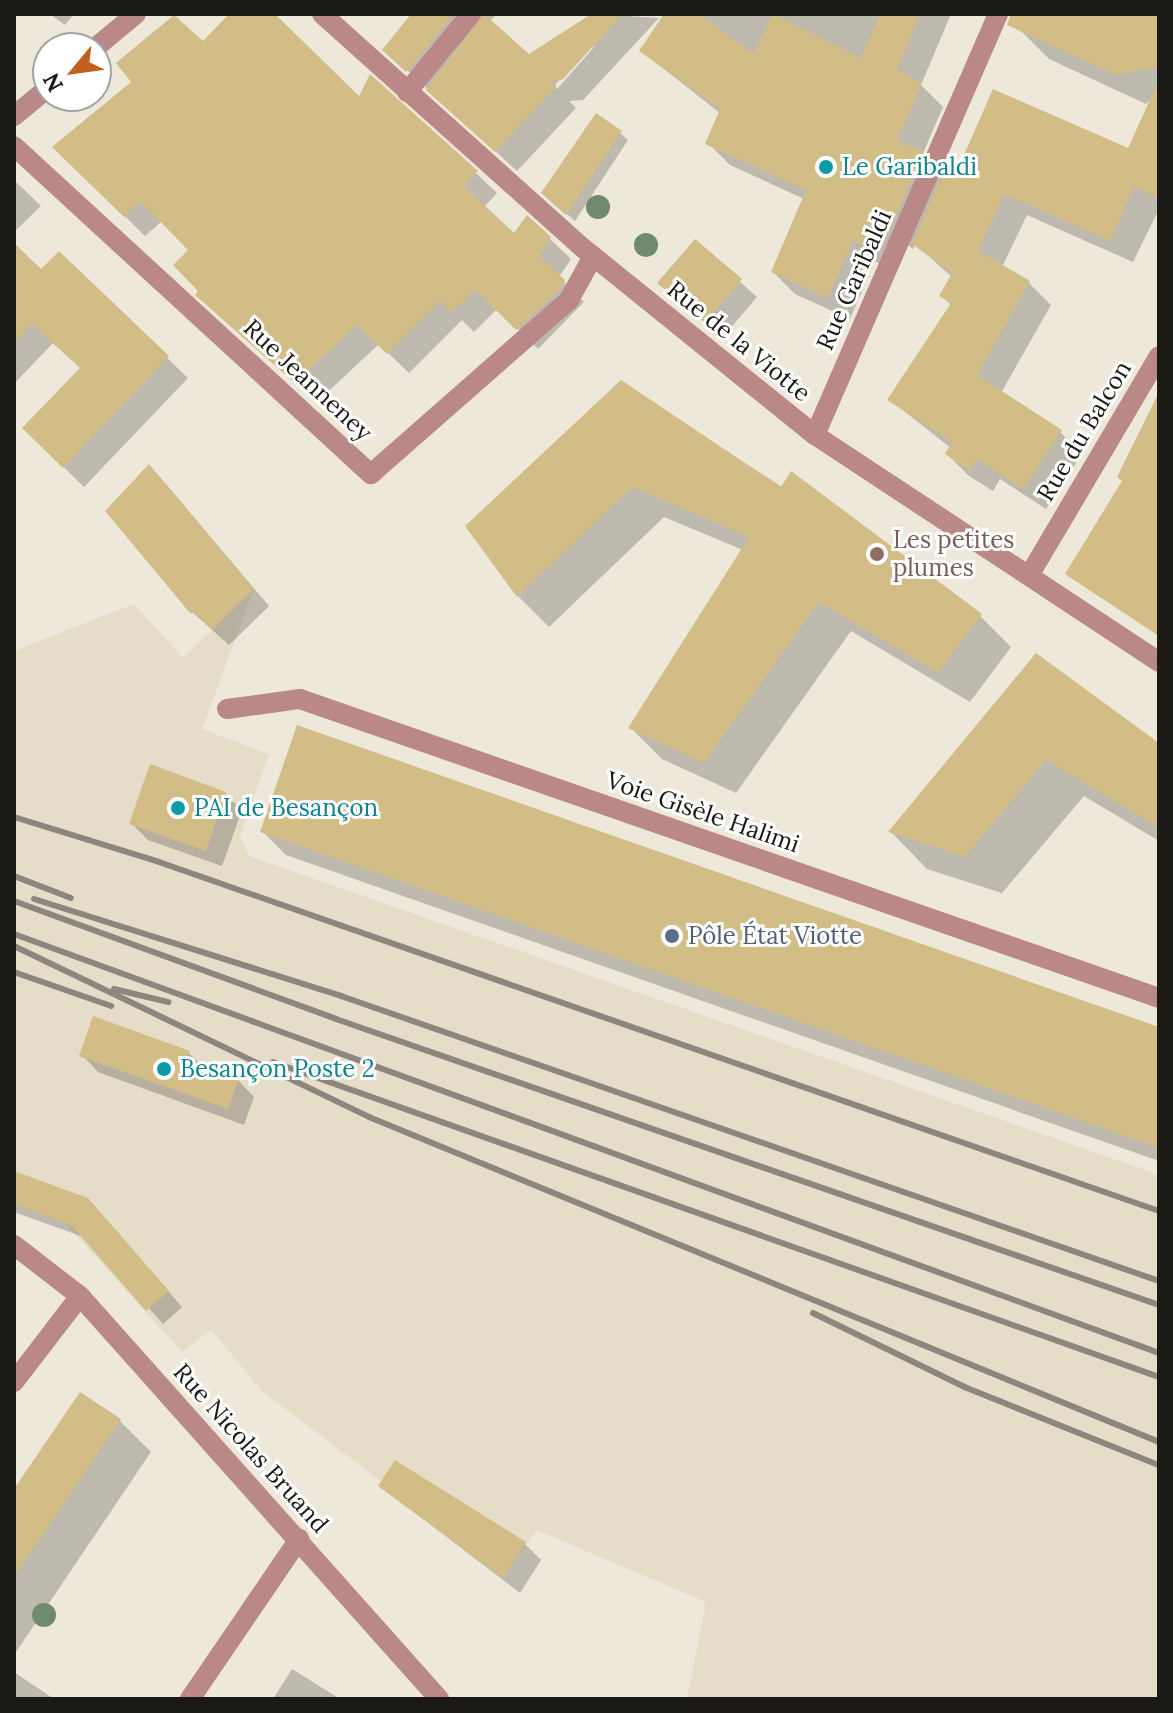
<!DOCTYPE html>
<html>
<head>
<meta charset="utf-8">
<style>
	body { margin:0 }
	#map { position:relative; width:1173px; height:1713px; overflow:hidden; background:#ede8da; font-family:Lora,serif }
	div>[style] { position:absolute }
	[style*='--x'] { left:calc(var(--x)*1px); top:calc(var(--y)*1px); width:calc(var(--w)*1px); rotate:calc(var(--a)*1deg) }
	.built>* { inset:0; background:#e5ddc8 }
	.shadow>* { inset:0; background:#0003 }
	.building>* { inset:0; background:#d2bd87 }
	.street>* { height:20px; margin:-10px; padding:0 10px; transform-origin:10px; border-radius:10px; background:#b98887 }
	.rail>* { height:6px; margin:-3px; padding:0 3px; transform-origin:3px; border-radius:3px; background:#8b877e }
	.trees>* { width:24px; height:24px; margin:-12px; border-radius:50%; background:#6f8a6f }
	.dots>* { width:22px; height:22px; translate:-50% -50%; box-sizing:border-box; border:4px solid #fff; border-radius:50% }
	span { translate:-50% -50%; white-space:nowrap; text-align:center; line-height:1.15; -webkit-text-stroke:6px #fff; paint-order:stroke }
	.culture-label { font-size:24px; color:#0d838f }
	.left { translate:0 -50%; text-align:left }
	.street-label { font-size:24px; color:#1b1915 }
	.education-label { font-size:24px; color:#785e54 }
	.service-label { font-size:24px; color:#4e5e75 }
	.frame { position:absolute; inset:0; border:16px solid #1b1915; pointer-events:none }
	.north { position:absolute; left:32px; top:32px; width:80px; height:80px; box-sizing:border-box; background:#fff; border:2px solid #a4a3a1; border-radius:50%; rotate:241deg; font-size:22px; font-weight:700; line-height:32px; text-align:center; color:#1b1915 }
	.north::after { content:''; display:block; margin:auto; width:28px; height:36px; background:#c1601f; clip-path:polygon(50% 0,100% 100%,50% 72%,0 100%) }
</style>
</head>
<body>
<div id="map">
	<div class="built">
		<i style="clip-path:polygon(254px 589px,202px 729px,269px 754px,240px 837px,249px 856px,1159px 1175px,1159px 1699px,687px 1699px,706px 1602px,537px 1530px,504px 1574px,263px 1392px,211px 1330px,182px 1352px,65px 1223px,14px 1204px,14px 651px,134px 604px,183px 658px)"></i>
	</div>
	<div class="shadow">
		<i style="clip-path:polygon(50px 14px,74px 14px,65px 25px)"></i>
		<i style="clip-path:polygon(232px 14px,272px 14px,359px 100px,476px 173px,497px 193px,484px 207px,515px 236px,550px 239px,571px 259px,559px 277px,584px 302px,538px 349px,497px 309px,474px 332px,462px 320px,409px 373px,379px 344px,317px 402px,218px 315px,201px 291px,191px 250px,162px 221px,145px 236px,55px 147px,203px 44px)"></i>
		<i style="clip-path:polygon(evenodd,415px 14px,497px 14px,490px 21px,529px 57px,594px 14px,659px 18px,583px 100px,569px 101px,576px 108px,517px 171px,385px 50px,415px 14px,595px 46px,557px 89px,554px 86px,586px 51px,595px 46px)"></i>
		<i style="clip-path:polygon(667px 14px,951px 14px,921px 85px,943px 107px,923px 153px,945px 174px,961px 166px,1129px 151px,1154px 96px,1146px 104px,1049px 59px,1019px 29px,1026px 14px,1159px 14px,1159px 209px,1133px 262px,1027px 215px,1002px 267px,1029px 283px,1051px 305px,1001px 393px,1060px 432px,1082px 454px,1046px 509px,1000px 479px,993px 491px,969px 476px,947px 454px,951px 448px,890px 400px,951px 305px,941px 295px,952px 277px,915px 244px,913px 249px,896px 237px,883px 266px,875px 261px,850px 319px,795px 294px,773px 272px,804px 199px,730px 165px,708px 143px,720px 113px,641px 51px)"></i>
		<i style="clip-path:polygon(620px 133px,628px 140px,575px 221px,552px 201px)"></i>
		<i style="clip-path:polygon(14px 180px,41px 206px,14px 232px)"></i>
		<i style="clip-path:polygon(695px 242px,757px 297px,722px 338px,660px 283px)"></i>
		<i style="clip-path:polygon(14px 246px,41px 272px,59px 254px,188px 378px,84px 487px,24px 428px,82px 369px,53px 343px,14px 384px)"></i>
		<i style="clip-path:polygon(622px 383px,980px 616px,1011px 647px,970px 702px,851px 631px,736px 793px,662px 759px,631px 728px,743px 550px,664px 517px,549px 627px,518px 596px,467px 526px)"></i>
		<i style="clip-path:polygon(1159px 401px,1159px 636px,1067px 574px,1124px 482px)"></i>
		<i style="clip-path:polygon(165px 483px,269px 606px,229px 645px,192px 612px)"></i>
		<i style="clip-path:polygon(1036px 655px,1159px 745px,1159px 841px,1084px 796px,1002px 893px,927px 869px,891px 832px)"></i>
		<i style="clip-path:polygon(152px 767px,225px 794px,242px 810px,222px 866px,148px 840px,131px 823px)"></i>
		<i style="clip-path:polygon(262px 831px,1159px 1029px,1159px 1161px,286px 855px)"></i>
		<i style="clip-path:polygon(189px 1053px,204px 1068px,238px 1080px,254px 1097px,244px 1125px,98px 1072px,82px 1055px)"></i>
		<i style="clip-path:polygon(14px 1173px,103px 1216px,182px 1307px,163px 1324px,86px 1238px,14px 1212px)"></i>
		<i style="clip-path:polygon(119px 1420px,151px 1452px,14px 1655px,14px 1493px)"></i>
		<i style="clip-path:polygon(396px 1462px,525px 1544px,541px 1560px,520px 1593px,380px 1486px)"></i>
		<i style="clip-path:polygon(292px 1669px,337px 1697px,338px 1699px,273px 1699px)"></i>
		<i style="clip-path:polygon(14px 1672px,54px 1699px,14px 1699px)"></i>
	</div>
	<div class="building">
		<i style="clip-path:polygon(229px 14px,275px 14px,359px 96px,370px 74px,478px 171px,464px 186px,514px 233px,527px 215px,551px 237px,539px 256px,565px 280px,560px 290px,516px 330px,475px 289px,452px 313px,440px 301px,387px 354px,357px 325px,295px 383px,195px 295px,198px 291px,173px 265px,188px 250px,140px 201px,124px 217px,52px 147px,131px 82px,116px 63px,174px 15px,203px 41px)"></i>
		<i style="clip-path:polygon(411px 14px,454px 14px,406px 72px,382px 50px)"></i>
		<i style="clip-path:polygon(484px 14px,529px 54px,591px 14px,623px 14px,562px 80px,550px 81px,557px 86px,495px 152px,426px 90px)"></i>
		<i style="clip-path:polygon(664px 14px,700px 14px,753px 54px,773px 14px,861px 58px,880px 14px,920px 14px,897px 70px,922px 83px,897px 141px,924px 151px,890px 229px,873px 217px,861px 245px,853px 241px,828px 298px,771px 272px,806px 190px,705px 144px,720px 109px,639px 51px)"></i>
		<i style="clip-path:polygon(1011px 14px,1159px 14px,1159px 67px,1116px 75px,1007px 25px)"></i>
		<i style="clip-path:polygon(1159px 80px,1159px 198px,1134px 187px,1110px 241px,1004px 194px,978px 251px,1030px 281px,977px 375px,1062px 430px,1023px 489px,977px 459px,970px 470px,945px 454px,952px 442px,887px 400px,951px 303px,939px 296px,952px 273px,912px 244px,949px 160px,960px 164px,993px 89px,1128px 148px)"></i>
		<i style="clip-path:polygon(596px 113px,622px 131px,566px 215px,541px 193px)"></i>
		<i style="clip-path:polygon(695px 239px,742px 279px,705px 323px,657px 283px)"></i>
		<i style="clip-path:polygon(14px 243px,41px 269px,59px 251px,169px 356px,63px 468px,22px 428px,80px 368px,32px 324px,14px 343px)"></i>
		<i style="clip-path:polygon(621px 380px,781px 487px,791px 471px,982px 614px,938px 673px,819px 602px,704px 763px,628px 728px,749px 537px,632px 487px,517px 597px,465px 526px)"></i>
		<i style="clip-path:polygon(1159px 392px,1159px 636px,1065px 574px,1122px 481px,1117px 477px)"></i>
		<i style="clip-path:polygon(149px 464px,254px 589px,212px 630px,195px 612px,190px 613px,105px 511px)"></i>
		<i style="clip-path:polygon(1036px 653px,1159px 743px,1159px 828px,1046px 760px,965px 857px,888px 832px)"></i>
		<i style="clip-path:polygon(297px 725px,1159px 1027px,1159px 1148px,260px 832px)"></i>
		<i style="clip-path:polygon(150px 764px,226px 792px,206px 851px,129px 824px)"></i>
		<i style="clip-path:polygon(93px 1016px,190px 1051px,187px 1059px,239px 1078px,228px 1109px,79px 1056px)"></i>
		<i style="clip-path:polygon(14px 1171px,88px 1198px,169px 1291px,146px 1311px,71px 1225px,14px 1204px)"></i>
		<i style="clip-path:polygon(80px 1392px,121px 1419px,14px 1577px,14px 1489px)"></i>
		<i style="clip-path:polygon(395px 1460px,526px 1542px,503px 1578px,378px 1486px)"></i>
	</div>
	<div class="street">
		<i style="--x:322;--y:14;--w:351;--a:41.9"></i>
		<i style="--x:583;--y:248;--w:298;--a:38.9"></i>
		<i style="--x:815;--y:435;--w:412;--a:33.4"></i>
		<i style="--x:95;--y:48;--w:53;--a:-39.7"></i>
		<i style="--x:407;--y:92;--w:101;--a:-50.6"></i>
		<i style="--x:14;--y:116;--w:44;--a:-39.5"></i>
		<i style="--x:14;--y:146;--w:485;--a:42.6"></i>
		<i style="--x:371;--y:474;--w:264;--a:-41.3"></i>
		<i style="--x:569;--y:300;--w:50;--a:-61.4"></i>
		<i style="--x:815;--y:435;--w:459;--a:-66.5"></i>
		<i style="--x:1030;--y:574;--w:253;--a:-59.4"></i>
		<i style="--x:227;--y:709;--w:74;--a:-7.8"></i>
		<i style="--x:300;--y:699;--w:910;--a:19.19"></i>
		<i style="--x:14;--y:1245;--w:83;--a:37.7"></i>
		<i style="--x:80;--y:1296;--w:540;--a:48.3"></i>
		<i style="--x:14;--y:1382;--w:108;--a:-52.5"></i>
		<i style="--x:190;--y:1699;--w:194;--a:-55.7"></i>
	</div>
	<div class="rail">
		<i style="--x:14;--y:817;--w:152;--a:17.2"></i>
		<i style="--x:159;--y:862;--w:1059;--a:19.24"></i>
		<i style="--x:14;--y:876;--w:61;--a:21.1"></i>
		<i style="--x:34;--y:899;--w:322;--a:17.5"></i>
		<i style="--x:341;--y:996;--w:866;--a:19.21"></i>
		<i style="--x:14;--y:901;--w:343;--a:20.1"></i>
		<i style="--x:336;--y:1019;--w:871;--a:19.16"></i>
		<i style="--x:14;--y:934;--w:1219;--a:20.1"></i>
		<i style="--x:14;--y:946;--w:394;--a:25.7"></i>
		<i style="--x:369;--y:1117;--w:854;--a:22.36"></i>
		<i style="--x:14;--y:972;--w:103;--a:19.3"></i>
		<i style="--x:114;--y:989;--w:56;--a:13.5"></i>
		<i style="--x:273;--y:1062;--w:940;--a:19.57"></i>
		<i style="--x:813;--y:1313;--w:171;--a:26"></i>
		<i style="--x:967;--y:1388;--w:207;--a:21.9"></i>
	</div>
	<div class="trees">
		<i style="left:598px;top:207px"></i>
		<i style="left:646px;top:245px"></i>
		<i style="left:44px;top:1615px"></i>
	</div>
	<div class="dots">
		<i style="left:826px;top:167px;background:#0f9aa8"></i>
		<i style="left:877px;top:554px;background:#8d6e63"></i>
		<i style="left:178px;top:808px;background:#0f9aa8"></i>
		<i style="left:672px;top:936px;background:#5c6f8a"></i>
		<i style="left:164px;top:1069px;background:#0f9aa8"></i>
	</div>
	<div class="culture-label">
		<span class="left" style="left:842px;top:167px">Le Garibaldi</span>
		<span class="left" style="left:194px;top:808px">PAI de Besançon</span>
		<span class="left" style="left:180px;top:1069px">Besançon Poste 2</span>
	</div>
	<div class="street-label">
		<span style="left:854px;top:280px;rotate:-66deg">Rue Garibaldi</span>
		<span style="left:739px;top:341px;rotate:39deg">Rue de la Viotte</span>
		<span style="left:308px;top:380px;rotate:43deg">Rue Jeanneney</span>
		<span style="left:1084px;top:431px;rotate:-59deg">Rue du Balcon</span>
		<span style="left:703px;top:812px;rotate:19deg">Voie Gisèle Halimi</span>
		<span style="left:251px;top:1448px;rotate:48deg">Rue Nicolas Bruand</span>
	</div>
	<div class="education-label">
		<span class="left" style="left:893px;top:554px">Les petites<br>plumes</span>
	</div>
	<div class="service-label">
		<span class="left" style="left:688px;top:936px">Pôle État Viotte</span>
	</div>
	<div class="frame"></div>
	<div class="north">N</div>
</div>
</body>
</html>
